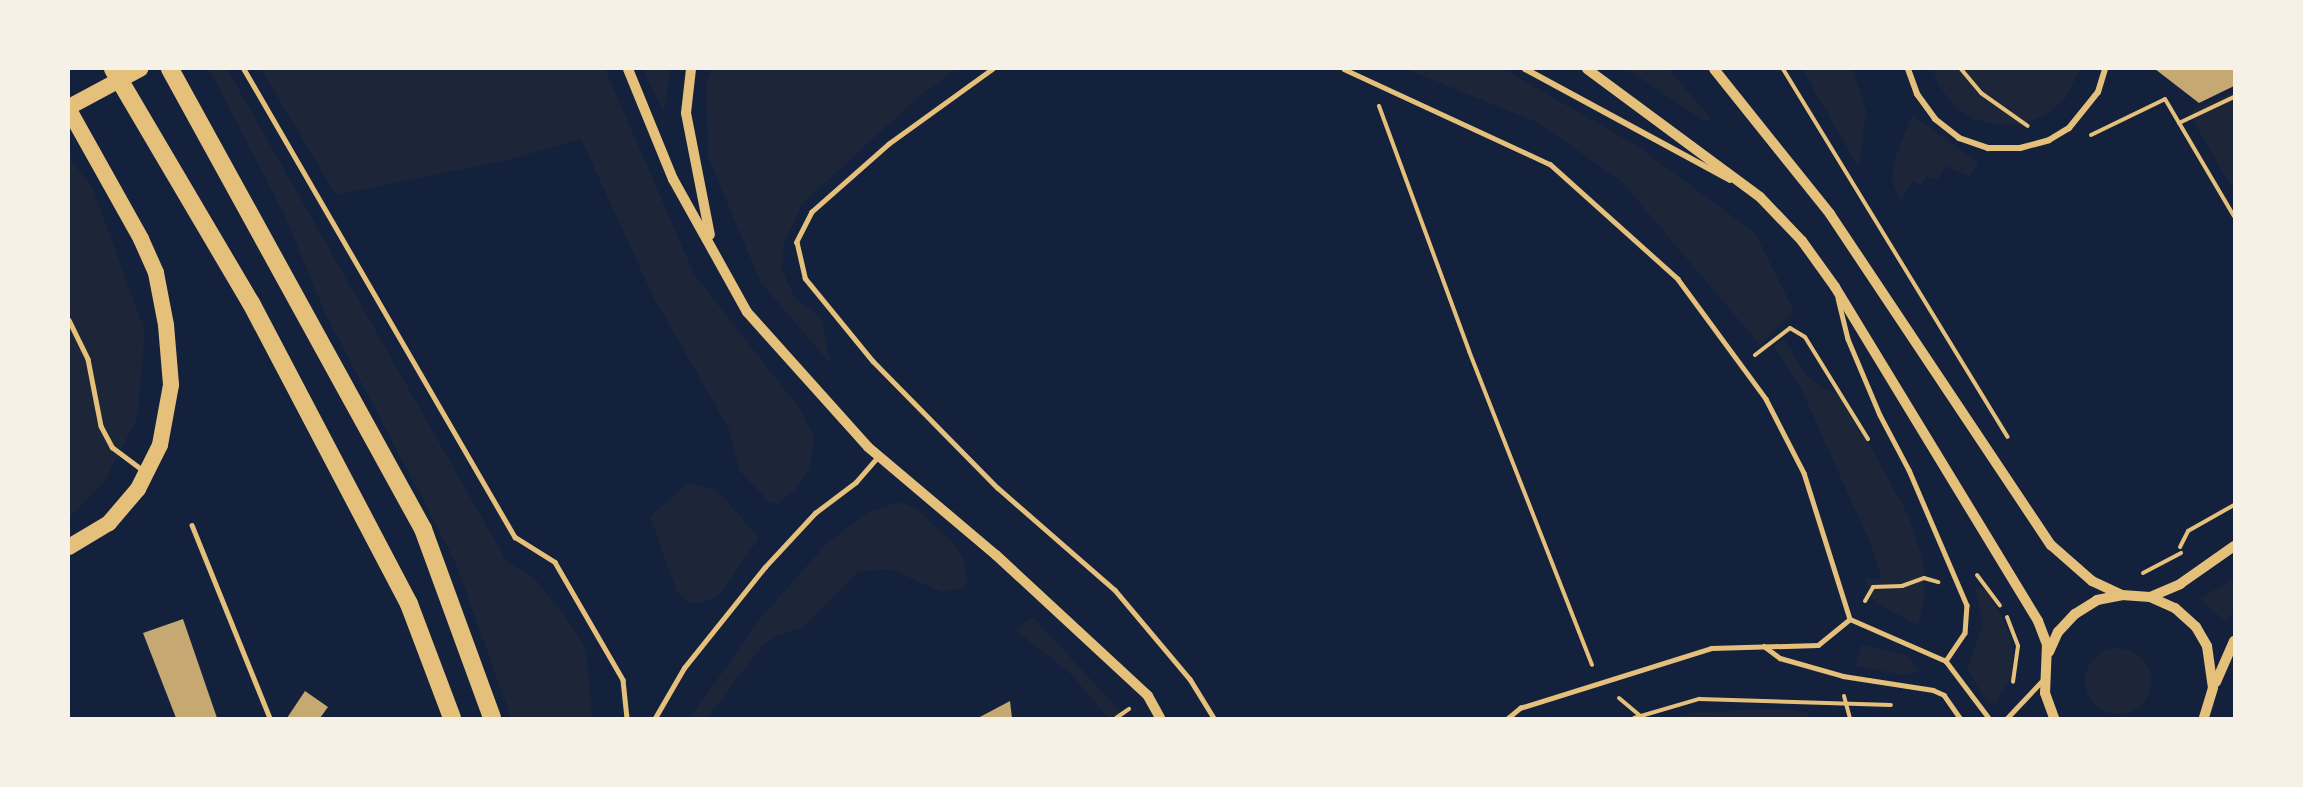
<!DOCTYPE html>
<html>
<head>
<meta charset="utf-8">
<style>
	body { margin:0 }
	#map { position:relative; width:2303px; height:787px; overflow:hidden; background:#14213d; font-family:"Asap Condensed",sans-serif }
	div>[style] { position:absolute }
	[style*='--x'] { left:calc(var(--x)*1px); top:calc(var(--y)*1px); width:calc(var(--w)*1px); rotate:calc(var(--a)*1deg) }
	.green>* { inset:0; background:#1d2539 }
	.round { border-radius:50% }
	.building>* { inset:0; background:#c6a872 }
	.path>* { height:4px; margin:-2px; padding:0 2px; transform-origin:2px; border-radius:2px; background:#e5c07b }
	.service>* { height:4.5px; margin:-2.25px; padding:0 2.25px; transform-origin:2.25px; border-radius:2.25px; background:#e5c07b }
	.minor>* { height:6px; margin:-3px; padding:0 3px; transform-origin:3px; border-radius:3px; background:#e5c07b }
	.tertiary>* { height:10px; margin:-5px; padding:0 5px; transform-origin:5px; border-radius:5px; background:#e5c07b }
	.trunk>* { height:16px; margin:-8px; padding:0 8px; transform-origin:8px; border-radius:8px; background:#e5c07b }
	.motorway>* { height:18px; margin:-9px; padding:0 9px; transform-origin:9px; border-radius:9px; background:#e5c07b }
	span { translate:-50% -50%; white-space:nowrap; text-align:center; line-height:1.15; -webkit-text-stroke:6px #f6f1e7; paint-order:stroke }
	.frame { position:absolute; inset:0; border:70px solid #f6f1e7; pointer-events:none }
</style>
</head>
<body>
<div id="map">
	<div class="green">
		<i style="clip-path:polygon(209px 69px,227px 69px,507px 562px,534px 578px,565px 616px,586px 650px,592px 718px,511px 718px,455px 561px,325px 313px,285px 216px)"></i>
		<i style="clip-path:polygon(261px 69px,605px 69px,694px 274px,802px 412px,814px 438px,810px 469px,793px 492px,777px 504px,768px 501px,739px 470px,729px 429px,653px 296px,581px 139px,507px 160px,336px 195px)"></i>
		<i style="clip-path:polygon(644px 69px,670px 69px,664px 111px,648px 80px)"></i>
		<i style="clip-path:polygon(712px 69px,956px 69px,916px 99px,802px 204px,785px 241px,781px 268px,795px 298px,822px 319px,830px 363px,761px 283px,708px 157px,706px 82px)"></i>
		<i style="clip-path:polygon(1406px 69px,1503px 69px,1637px 146px,1755px 233px,1794px 311px,1760px 345px,1622px 182px,1539px 123px)"></i>
		<i style="clip-path:polygon(1627px 69px,1669px 69px,1710px 118px,1706px 122px)"></i>
		<i style="clip-path:polygon(1802px 69px,1852px 69px,1866px 111px,1859px 168px)"></i>
		<i style="clip-path:polygon(1933px 69px,2080px 69px,2065px 99px,2045px 115px,2022px 124px,1998px 125px,1973px 119px,1953px 105px,1938px 84px)"></i>
		<i style="clip-path:polygon(2234px 92px,2234px 191px,2188px 112px)"></i>
		<i style="clip-path:polygon(1912px 115px,1979px 163px,1969px 176px,1945px 166px,1938px 179px,1927px 176px,1921px 185px,1913px 181px,1900px 200px,1892px 181px,1894px 162px)"></i>
		<i style="clip-path:polygon(69px 157px,93px 189px,145px 332px,137px 418px,106px 479px,69px 518px)"></i>
		<i style="clip-path:polygon(1784px 339px,1806px 375px,1823px 389px,1843px 396px,1908px 515px,1923px 560px,1925px 594px,1918px 625px,1874px 602px,1865px 579px,1882px 579px,1871px 545px,1800px 386px,1774px 346px)"></i>
		<i style="clip-path:polygon(687px 483px,717px 490px,759px 538px,719px 595px,701px 603px,688px 602px,677px 592px,650px 517px)"></i>
		<i style="clip-path:polygon(899px 502px,918px 510px,954px 544px,963px 557px,967px 581px,962px 589px,942px 592px,891px 569px,859px 571px,802px 628px,778px 635px,762px 646px,707px 718px,690px 718px,760px 619px,828px 542px,869px 512px)"></i>
		<i style="clip-path:polygon(2234px 578px,2234px 612px,2225px 621px,2200px 599px)"></i>
		<i style="clip-path:polygon(1975px 587px,1983px 587px,1996px 606px,2008px 629px,2013px 651px,2011px 679px,1995px 704px,1987px 702px,1967px 669px,1983px 624px)"></i>
		<i style="clip-path:polygon(1033px 617px,1126px 718px,1108px 718px,1072px 675px,1015px 630px)"></i>
		<i style="clip-path:polygon(1862px 645px,1906px 655px,1920px 671px,1903px 675px,1856px 666px)"></i>
		<i class="round" style="left:2085px;top:648px;width:66px;height:66px"></i>
		<i style="clip-path:polygon(1773px 709px,1807px 712px,1809px 718px,1676px 718px,1690px 713px)"></i>
	</div>
	<div class="building">
		<i style="clip-path:polygon(2155px 69px,2234px 69px,2234px 86px,2199px 103px)"></i>
		<i style="clip-path:polygon(183px 619px,217px 718px,176px 718px,143px 633px)"></i>
		<i style="clip-path:polygon(305px 691px,328px 707px,320px 718px,287px 718px)"></i>
		<i style="clip-path:polygon(1010px 701px,1012px 718px,978px 718px)"></i>
	</div>
	<div class="path">
		<i style="--x:1783;--y:69;--w:431;--a:58.6"></i>
		<i style="--x:1961;--y:69;--w:31;--a:50"></i>
		<i style="--x:1981;--y:93;--w:57;--a:35.1"></i>
		<i style="--x:1379;--y:106;--w:261;--a:69.8"></i>
		<i style="--x:1469;--y:351;--w:337;--a:68.6"></i>
		<i style="--x:2179;--y:123;--w:61;--a:-25.3"></i>
		<i style="--x:2091;--y:135;--w:82;--a:-25.9"></i>
		<i style="--x:2165;--y:99;--w:136;--a:59.5"></i>
		<i style="--x:1755;--y:355;--w:44;--a:-37.6"></i>
		<i style="--x:1790;--y:328;--w:17;--a:31"></i>
		<i style="--x:1805;--y:337;--w:120;--a:58.3"></i>
		<i style="--x:2180;--y:547;--w:18;--a:-63"></i>
		<i style="--x:2188;--y:531;--w:53;--a:-29.5"></i>
		<i style="--x:2143;--y:573;--w:43;--a:-27.8"></i>
		<i style="--x:1977;--y:575;--w:38;--a:53"></i>
		<i style="--x:1865;--y:601;--w:16;--a:-60"></i>
		<i style="--x:1873;--y:587;--w:29;--a:-2"></i>
		<i style="--x:1902;--y:586;--w:23;--a:-20"></i>
		<i style="--x:1924;--y:578;--w:15;--a:16"></i>
		<i style="--x:2007;--y:617;--w:31;--a:69"></i>
		<i style="--x:2018;--y:646;--w:36;--a:98"></i>
		<i style="--x:1844;--y:696;--w:23;--a:75"></i>
		<i style="--x:1619;--y:698;--w:31;--a:40"></i>
		<i style="--x:1116;--y:718;--w:16;--a:-35"></i>
		<i style="--x:1634;--y:718;--w:68;--a:-16.3"></i>
		<i style="--x:1699;--y:699;--w:192;--a:1.8"></i>
	</div>
	<div class="service">
		<i style="--x:244;--y:69;--w:541;--a:59.93"></i>
		<i style="--x:515;--y:537;--w:47;--a:32"></i>
		<i style="--x:555;--y:562;--w:136;--a:60"></i>
		<i style="--x:623;--y:680;--w:38;--a:84"></i>
		<i style="--x:993;--y:69;--w:128;--a:144.2"></i>
		<i style="--x:889;--y:144;--w:103;--a:138.6"></i>
		<i style="--x:812;--y:212;--w:34;--a:117"></i>
		<i style="--x:797;--y:242;--w:37;--a:77"></i>
		<i style="--x:805;--y:278;--w:107;--a:50.7"></i>
		<i style="--x:873;--y:361;--w:178;--a:45.5"></i>
		<i style="--x:998;--y:488;--w:155;--a:41.1"></i>
		<i style="--x:1115;--y:590;--w:116;--a:49.9"></i>
		<i style="--x:1190;--y:679;--w:46;--a:58.4"></i>
		<i style="--x:1344;--y:69;--w:227;--a:24.8"></i>
		<i style="--x:1550;--y:164;--w:172;--a:41.9"></i>
		<i style="--x:1678;--y:279;--w:149;--a:53.7"></i>
		<i style="--x:1766;--y:399;--w:83;--a:62.8"></i>
		<i style="--x:1804;--y:473;--w:153;--a:72.5"></i>
		<i style="--x:1850;--y:619;--w:105;--a:23.6"></i>
		<i style="--x:1946;--y:661;--w:71;--a:53"></i>
		<i style="--x:1838;--y:298;--w:42;--a:76.3"></i>
		<i style="--x:1848;--y:339;--w:82;--a:67.2"></i>
		<i style="--x:1880;--y:415;--w:62;--a:62.2"></i>
		<i style="--x:1909;--y:470;--w:147;--a:66.8"></i>
		<i style="--x:1967;--y:605;--w:28;--a:94"></i>
		<i style="--x:1965;--y:633;--w:34;--a:124"></i>
		<i style="--x:69;--y:320;--w:43;--a:64"></i>
		<i style="--x:88;--y:359;--w:68;--a:79"></i>
		<i style="--x:101;--y:426;--w:24;--a:62"></i>
		<i style="--x:112;--y:447;--w:38;--a:37"></i>
		<i style="--x:192;--y:525;--w:208;--a:68"></i>
		<i style="--x:1764;--y:646;--w:20;--a:37"></i>
		<i style="--x:1780;--y:658;--w:66;--a:15.9"></i>
		<i style="--x:1843;--y:676;--w:91;--a:8.8"></i>
		<i style="--x:1933;--y:690;--w:12;--a:24"></i>
		<i style="--x:1944;--y:695;--w:28;--a:55"></i>
		<i style="--x:655;--y:718;--w:58;--a:-59.9"></i>
		<i style="--x:684;--y:668;--w:129;--a:-51.3"></i>
		<i style="--x:765;--y:567;--w:74;--a:-47.2"></i>
		<i style="--x:815;--y:513;--w:51;--a:-37.1"></i>
		<i style="--x:856;--y:482;--w:33;--a:-49"></i>
		<i style="--x:1508;--y:718;--w:16;--a:-40"></i>
		<i style="--x:1520;--y:708;--w:200;--a:-17.4"></i>
		<i style="--x:1711;--y:648;--w:107;--a:-1.6"></i>
		<i style="--x:1818;--y:645;--w:41;--a:-39.1"></i>
		<i style="--x:2007;--y:718;--w:51;--a:-46.6"></i>
	</div>
	<div class="minor">
		<i style="--x:1525;--y:69;--w:233;--a:28.4"></i>
		<i style="--x:1908;--y:69;--w:27;--a:70"></i>
		<i style="--x:1917;--y:94;--w:31;--a:54"></i>
		<i style="--x:1935;--y:119;--w:31;--a:38"></i>
		<i style="--x:1959;--y:138;--w:31;--a:19"></i>
		<i style="--x:1988;--y:148;--w:32;--a:0"></i>
		<i style="--x:2020;--y:148;--w:30;--a:-15"></i>
		<i style="--x:2049;--y:140;--w:23;--a:-31"></i>
		<i style="--x:2069;--y:128;--w:46;--a:-51.1"></i>
		<i style="--x:2098;--y:92;--w:24;--a:-73"></i>
	</div>
	<div class="tertiary">
		<i style="--x:628;--y:69;--w:119;--a:67.8"></i>
		<i style="--x:673;--y:179;--w:152;--a:60.9"></i>
		<i style="--x:747;--y:312;--w:181;--a:48.1"></i>
		<i style="--x:868;--y:447;--w:167;--a:40.2"></i>
		<i style="--x:996;--y:555;--w:207;--a:42.8"></i>
		<i style="--x:1148;--y:696;--w:25;--a:61"></i>
		<i style="--x:691;--y:69;--w:44;--a:96.5"></i>
		<i style="--x:686;--y:113;--w:124;--a:78.9"></i>
		<i style="--x:1587;--y:69;--w:215;--a:36.5"></i>
		<i style="--x:1760;--y:197;--w:61;--a:46.3"></i>
		<i style="--x:1802;--y:241;--w:57;--a:54.3"></i>
		<i style="--x:1835;--y:287;--w:391;--a:58.7"></i>
		<i style="--x:2038;--y:621;--w:25;--a:69"></i>
		<i style="--x:2047;--y:644;--w:49;--a:92.3"></i>
		<i style="--x:2045;--y:693;--w:27;--a:70"></i>
		<i style="--x:1714;--y:69;--w:186;--a:51.3"></i>
		<i style="--x:1830;--y:214;--w:398;--a:56.3"></i>
		<i style="--x:2051;--y:545;--w:55;--a:41.3"></i>
		<i style="--x:2092;--y:581;--w:33;--a:25"></i>
		<i style="--x:2150;--y:597;--w:33;--a:-23"></i>
		<i style="--x:2180;--y:584;--w:66;--a:-35.1"></i>
		<i style="--x:2049;--y:652;--w:22;--a:-66"></i>
		<i style="--x:2058;--y:632;--w:25;--a:-47"></i>
		<i style="--x:2075;--y:614;--w:26;--a:-32"></i>
		<i style="--x:2097;--y:600;--w:25;--a:-11"></i>
		<i style="--x:2122;--y:595;--w:28;--a:4"></i>
		<i style="--x:2150;--y:597;--w:27;--a:24"></i>
		<i style="--x:2175;--y:608;--w:28;--a:42"></i>
		<i style="--x:2196;--y:627;--w:22;--a:60"></i>
		<i style="--x:2207;--y:646;--w:42;--a:81.9"></i>
		<i style="--x:2213;--y:688;--w:31;--a:107"></i>
		<i style="--x:2216;--y:682;--w:45;--a:-66.3"></i>
	</div>
	<div class="trunk">
		<i style="--x:69;--y:107;--w:81;--a:-28.2"></i>
		<i style="--x:69;--y:110;--w:148;--a:60.8"></i>
		<i style="--x:141;--y:239;--w:37;--a:66"></i>
		<i style="--x:156;--y:273;--w:53;--a:79.1"></i>
		<i style="--x:166;--y:325;--w:60;--a:85.2"></i>
		<i style="--x:171;--y:385;--w:61;--a:100.4"></i>
		<i style="--x:160;--y:445;--w:49;--a:116.6"></i>
		<i style="--x:138;--y:489;--w:45;--a:130.5"></i>
		<i style="--x:109;--y:523;--w:47;--a:149"></i>
	</div>
	<div class="motorway">
		<i style="--x:113;--y:69;--w:272;--a:59.5"></i>
		<i style="--x:251;--y:303;--w:340;--a:62.3"></i>
		<i style="--x:409;--y:604;--w:122;--a:69.3"></i>
		<i style="--x:170;--y:69;--w:525;--a:61.19"></i>
		<i style="--x:423;--y:529;--w:201;--a:69.9"></i>
	</div>
	<div class="frame"></div>
</div>
</body>
</html>
